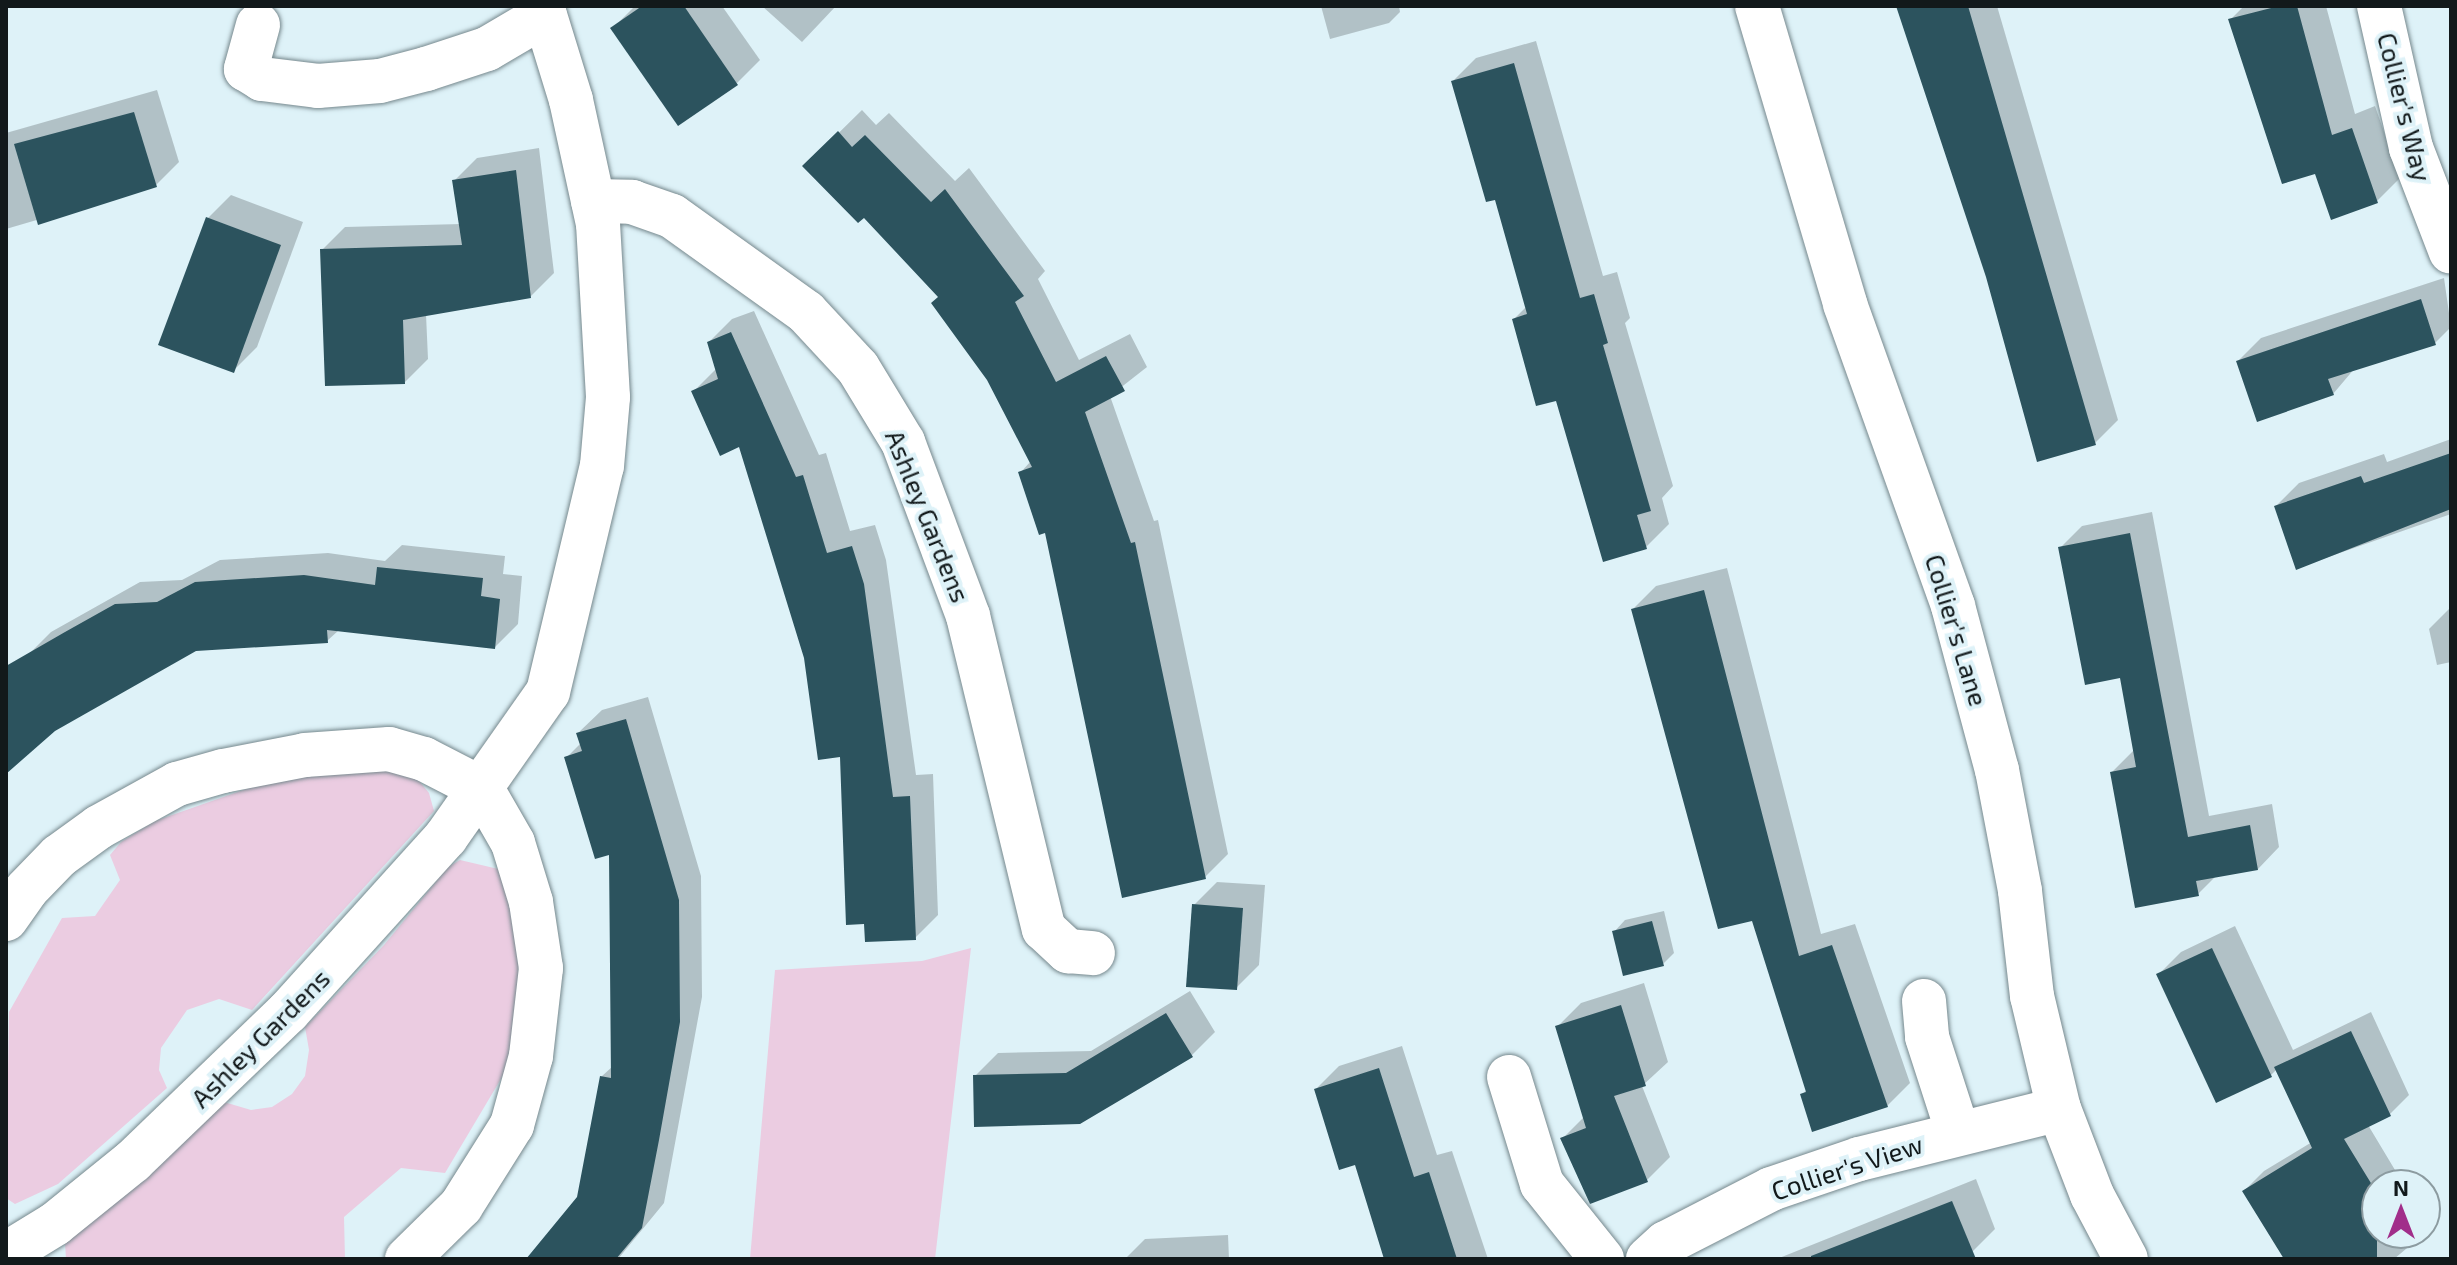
<!DOCTYPE html>
<html>
<head>
<meta charset="utf-8">
<style>
	body { margin:0 }
	#map { position:relative; width:2457px; height:1265px; overflow:hidden; background:#def2f8; font-family:"Exo 2",sans-serif }
	div>[style] { position:absolute }
	[style*='--x'] { left:calc(var(--x)*1px); top:calc(var(--y)*1px); width:calc(var(--w)*1px); rotate:calc(var(--a)*1deg) }
	.green>* { inset:0; background:#ebcce1 }
	.shadow>* { inset:0; background:#0003 }
	.building>* { inset:0; background:#2c535e }
	.roads { filter:drop-shadow(0 0 2px #76888d) drop-shadow(0 0 2px #76888d) }
	.minor>* { height:44px; margin:-22px; padding:0 22px; transform-origin:22px; border-radius:22px; background:#fff }
	span { translate:-50% -50%; white-space:nowrap; text-align:center; line-height:1.15; -webkit-text-stroke:8px #def2f8; paint-order:stroke }
	.street-label { font-size:26px; color:#12191b }
	.frame { position:absolute; inset:0; border:8px solid #12191b; pointer-events:none }
	.north { position:absolute; left:2361px; top:1169px; width:80px; height:80px; box-sizing:border-box; background:#def2f8; border:2px solid #8c9ba0; border-radius:50%; rotate:0deg; font-size:22px; font-weight:700; line-height:32px; text-align:center; color:#12191b }
	.north::after { content:''; display:block; margin:auto; width:28px; height:36px; background:#a12e8a; clip-path:polygon(50% 0,100% 100%,50% 72%,0 100%) }
</style>
</head>
<body>
<div id="map">
	<div class="green">
		<i style="clip-path:polygon(405px 764px,429px 793px,434px 811px,252px 1010px,219px 999px,187px 1010px,161px 1048px,159px 1070px,167px 1088px,58px 1184px,15px 1204px,6px 1198px,9px 1012px,62px 918px,95px 916px,120px 880px,110px 855px,121px 842px,155px 821px,303px 769px)"></i>
		<i style="clip-path:polygon(460px 860px,511px 872px,526px 930px,511px 1062px,445px 1173px,401px 1168px,344px 1217px,345px 1259px,66px 1259px,65px 1243px,224px 1102px,251px 1110px,272px 1107px,292px 1094px,305px 1076px,309px 1050px,305px 1027px,384px 945px,448px 867px)"></i>
		<i style="clip-path:polygon(971px 948px,935px 1259px,750px 1259px,775px 970px,922px 961px)"></i>
	</div>
	<div class="shadow">
		<i style="clip-path:polygon(635px 6px,722px 6px,760px 60px,737px 83px,613px 28px)"></i>
		<i style="clip-path:polygon(762px 6px,836px 6px,802px 42px)"></i>
		<i style="clip-path:polygon(1321px 6px,1399px 6px,1400px 12px,1389px 23px,1330px 39px)"></i>
		<i style="clip-path:polygon(1898px 6px,1997px 6px,2118px 420px,2095px 443px,1988px 277px)"></i>
		<i style="clip-path:polygon(2244px 6px,2326px 6px,2355px 114px,2375px 106px,2400px 178px,2377px 201px,2316px 171px,2230px 20px)"></i>
		<i style="clip-path:polygon(1536px 41px,1603px 276px,1617px 272px,1630px 318px,1625px 323px,1673px 486px,1662px 498px,1669px 524px,1646px 547px,1514px 319px,1527px 306px,1497px 197px,1453px 81px,1476px 58px)"></i>
		<i style="clip-path:polygon(157px 90px,179px 162px,156px 185px,6px 229px,6px 133px)"></i>
		<i style="clip-path:polygon(862px 110px,876px 125px,889px 113px,955px 181px,969px 168px,1045px 271px,1038px 279px,1079px 360px,1130px 334px,1147px 367px,1110px 396px,1154px 521px,1158px 520px,1228px 854px,1205px 877px,1020px 473px,1031px 461px,989px 379px,940px 296px,864px 215px,805px 166px)"></i>
		<i style="clip-path:polygon(539px 148px,554px 273px,531px 296px,426px 314px,428px 359px,405px 382px,322px 250px,345px 227px,461px 224px,454px 181px,477px 158px)"></i>
		<i style="clip-path:polygon(231px 195px,303px 222px,257px 347px,234px 370px,161px 344px,208px 218px)"></i>
		<i style="clip-path:polygon(2444px 278px,2451px 327px,2435px 343px,2355px 368px,2333px 394px,2238px 361px,2261px 338px)"></i>
		<i style="clip-path:polygon(754px 311px,819px 455px,826px 453px,850px 531px,875px 525px,886px 560px,916px 775px,933px 774px,938px 915px,915px 938px,805px 658px,740px 445px,693px 392px,717px 368px,709px 342px,732px 319px)"></i>
		<i style="clip-path:polygon(2451px 439px,2451px 514px,2297px 568px,2276px 506px,2299px 483px,2384px 454px,2387px 462px)"></i>
		<i style="clip-path:polygon(2152px 512px,2209px 816px,2272px 804px,2279px 847px,2258px 869px,2216px 876px,2198px 894px,2112px 772px,2135px 749px,2121px 676px,2060px 548px,2082px 526px)"></i>
		<i style="clip-path:polygon(402px 545px,505px 556px,503px 574px,522px 576px,518px 624px,495px 647px,339px 630px,327px 641px,28px 655px,51px 632px,140px 582px,182px 580px,220px 560px,328px 553px,385px 561px)"></i>
		<i style="clip-path:polygon(1727px 568px,1821px 934px,1855px 924px,1910px 1083px,1887px 1106px,1802px 1094px,1807px 1090px,1753px 919px,1633px 609px,1656px 586px)"></i>
		<i style="clip-path:polygon(2451px 607px,2451px 662px,2437px 665px,2429px 629px)"></i>
		<i style="clip-path:polygon(648px 697px,701px 876px,702px 997px,664px 1203px,618px 1259px,529px 1259px,579px 1198px,601px 1077px,613px 1066px,611px 852px,566px 758px,581px 743px,578px 733px,602px 710px)"></i>
		<i style="clip-path:polygon(1217px 882px,1265px 885px,1259px 965px,1236px 988px,1194px 905px)"></i>
		<i style="clip-path:polygon(1664px 911px,1674px 953px,1663px 964px,1614px 932px,1625px 920px)"></i>
		<i style="clip-path:polygon(2235px 926px,2293px 1050px,2371px 1012px,2409px 1095px,2389px 1115px,2368px 1125px,2404px 1185px,2377px 1185px,2377px 1233px,2425px 1233px,2425px 1219px,2431px 1228px,2394px 1259px,2286px 1259px,2244px 1191px,2264px 1171px,2312px 1142px,2277px 1069px,2271px 1075px,2158px 975px,2181px 952px)"></i>
		<i style="clip-path:polygon(1644px 983px,1668px 1062px,1642px 1086px,1670px 1157px,1647px 1180px,1563px 1138px,1585px 1116px,1558px 1026px,1581px 1003px)"></i>
		<i style="clip-path:polygon(1190px 991px,1215px 1032px,1192px 1055px,1080px 1122px,975px 1076px,998px 1053px,1091px 1051px)"></i>
		<i style="clip-path:polygon(1402px 1046px,1437px 1155px,1452px 1151px,1488px 1259px,1388px 1259px,1356px 1163px,1316px 1089px,1339px 1066px)"></i>
		<i style="clip-path:polygon(1976px 1179px,1995px 1229px,1972px 1252px,1953px 1259px,1777px 1259px)"></i>
		<i style="clip-path:polygon(1228px 1235px,1229px 1259px,1125px 1259px,1145px 1239px)"></i>
	</div>
	<div class="building">
		<i style="clip-path:polygon(642px 6px,684px 6px,738px 85px,678px 126px,610px 28px)"></i>
		<i style="clip-path:polygon(1896px 6px,1968px 6px,2096px 445px,2037px 462px,1986px 277px)"></i>
		<i style="clip-path:polygon(2279px 6px,2297px 6px,2332px 135px,2352px 128px,2378px 203px,2331px 220px,2315px 174px,2282px 184px,2228px 19px)"></i>
		<i style="clip-path:polygon(1514px 63px,1580px 298px,1594px 294px,1608px 343px,1603px 345px,1651px 511px,1637px 515px,1647px 549px,1603px 562px,1556px 401px,1536px 406px,1512px 319px,1527px 314px,1495px 200px,1486px 202px,1451px 81px)"></i>
		<i style="clip-path:polygon(134px 112px,157px 187px,38px 225px,14px 144px)"></i>
		<i style="clip-path:polygon(838px 131px,852px 147px,865px 135px,931px 202px,945px 189px,1024px 296px,1015px 302px,1056px 382px,1106px 356px,1125px 391px,1085px 412px,1131px 543px,1135px 542px,1206px 879px,1122px 898px,1045px 533px,1039px 535px,1018px 472px,1032px 467px,987px 380px,931px 303px,938px 297px,864px 218px,858px 223px,802px 166px)"></i>
		<i style="clip-path:polygon(516px 170px,531px 298px,403px 320px,405px 384px,325px 386px,320px 249px,462px 245px,452px 180px)"></i>
		<i style="clip-path:polygon(206px 217px,281px 245px,234px 373px,158px 345px)"></i>
		<i style="clip-path:polygon(2421px 299px,2436px 345px,2328px 379px,2334px 395px,2257px 422px,2236px 361px)"></i>
		<i style="clip-path:polygon(731px 332px,796px 477px,803px 475px,827px 553px,852px 546px,864px 584px,893px 797px,910px 796px,916px 940px,865px 942px,864px 924px,846px 925px,840px 757px,818px 760px,804px 658px,739px 447px,720px 456px,691px 391px,718px 379px,707px 342px)"></i>
		<i style="clip-path:polygon(2451px 453px,2451px 509px,2296px 570px,2274px 506px,2361px 476px,2364px 483px)"></i>
		<i style="clip-path:polygon(2130px 533px,2188px 837px,2250px 825px,2258px 870px,2196px 881px,2199px 896px,2135px 908px,2110px 772px,2136px 767px,2120px 678px,2085px 685px,2058px 547px)"></i>
		<i style="clip-path:polygon(377px 567px,483px 578px,481px 596px,500px 599px,495px 649px,327px 630px,328px 643px,196px 651px,55px 731px,6px 774px,6px 666px,65px 632px,115px 604px,157px 602px,195px 582px,304px 575px,375px 585px)"></i>
		<i style="clip-path:polygon(1704px 590px,1799px 956px,1832px 945px,1888px 1107px,1812px 1132px,1800px 1094px,1806px 1092px,1752px 921px,1718px 929px,1631px 609px)"></i>
		<i style="clip-path:polygon(626px 719px,679px 900px,680px 1022px,659px 1140px,642px 1228px,616px 1259px,526px 1259px,577px 1197px,600px 1076px,611px 1078px,609px 855px,595px 859px,564px 757px,582px 751px,576px 733px)"></i>
		<i style="clip-path:polygon(1192px 904px,1243px 908px,1237px 990px,1186px 987px)"></i>
		<i style="clip-path:polygon(1652px 921px,1664px 966px,1623px 976px,1612px 931px)"></i>
		<i style="clip-path:polygon(2212px 948px,2272px 1077px,2216px 1103px,2156px 974px)"></i>
		<i style="clip-path:polygon(1621px 1005px,1646px 1086px,1614px 1096px,1648px 1182px,1590px 1204px,1560px 1138px,1586px 1128px,1555px 1026px)"></i>
		<i style="clip-path:polygon(1166px 1013px,1193px 1057px,1080px 1124px,974px 1127px,973px 1075px,1066px 1073px)"></i>
		<i style="clip-path:polygon(2351px 1031px,2391px 1116px,2344px 1139px,2377px 1193px,2377px 1259px,2284px 1259px,2242px 1191px,2312px 1148px,2274px 1067px)"></i>
		<i style="clip-path:polygon(1379px 1068px,1414px 1177px,1429px 1172px,1457px 1259px,1384px 1259px,1355px 1165px,1339px 1170px,1314px 1089px)"></i>
		<i style="clip-path:polygon(1952px 1201px,1976px 1259px,1811px 1259px,1811px 1256px)"></i>
	</div>
	<div class="roads">
		<div class="minor">
			<i style="--x:1757;--y:6;--w:311;--a:73.5"></i>
			<i style="--x:1845;--y:304;--w:321;--a:70.3"></i>
			<i style="--x:1953;--y:606;--w:170;--a:75"></i>
			<i style="--x:1997;--y:770;--w:123;--a:79.2"></i>
			<i style="--x:2020;--y:891;--w:106;--a:83.5"></i>
			<i style="--x:2032;--y:996;--w:116;--a:76.6"></i>
			<i style="--x:2059;--y:1109;--w:92;--a:69"></i>
			<i style="--x:2092;--y:1195;--w:72;--a:62"></i>
			<i style="--x:2379;--y:6;--w:146;--a:77.3"></i>
			<i style="--x:2411;--y:148;--w:111;--a:69"></i>
			<i style="--x:258;--y:25;--w:46;--a:105.3"></i>
			<i style="--x:246;--y:69;--w:19;--a:32"></i>
			<i style="--x:262;--y:79;--w:56;--a:7.1"></i>
			<i style="--x:318;--y:86;--w:62;--a:-4.6"></i>
			<i style="--x:380;--y:81;--w:48;--a:-14.6"></i>
			<i style="--x:426;--y:69;--w:64;--a:-18.2"></i>
			<i style="--x:487;--y:49;--w:67;--a:-30.4"></i>
			<i style="--x:593;--y:201;--w:39;--a:1"></i>
			<i style="--x:632;--y:202;--w:42;--a:19.3"></i>
			<i style="--x:672;--y:216;--w:165;--a:35.6"></i>
			<i style="--x:806;--y:312;--w:76;--a:47.1"></i>
			<i style="--x:858;--y:368;--w:87;--a:58.7"></i>
			<i style="--x:903;--y:442;--w:186;--a:69.5"></i>
			<i style="--x:968;--y:616;--w:322;--a:76.4"></i>
			<i style="--x:1044;--y:929;--w:33;--a:43"></i>
			<i style="--x:1068;--y:951;--w:25;--a:5"></i>
			<i style="--x:6;--y:919;--w:35;--a:-55"></i>
			<i style="--x:26;--y:890;--w:47;--a:-45.9"></i>
			<i style="--x:59;--y:856;--w:49;--a:-35.9"></i>
			<i style="--x:99;--y:827;--w:89;--a:-28.9"></i>
			<i style="--x:177;--y:784;--w:48;--a:-15.8"></i>
			<i style="--x:223;--y:771;--w:84;--a:-11"></i>
			<i style="--x:305;--y:755;--w:84;--a:-4.1"></i>
			<i style="--x:389;--y:749;--w:36;--a:16"></i>
			<i style="--x:424;--y:759;--w:65;--a:27.3"></i>
			<i style="--x:482;--y:789;--w:62;--a:60.1"></i>
			<i style="--x:513;--y:843;--w:62;--a:73"></i>
			<i style="--x:531;--y:902;--w:67;--a:81.4"></i>
			<i style="--x:541;--y:968;--w:89;--a:96.5"></i>
			<i style="--x:531;--y:1056;--w:72;--a:105.4"></i>
			<i style="--x:512;--y:1125;--w:96;--a:122.2"></i>
			<i style="--x:461;--y:1206;--w:76;--a:135.5"></i>
			<i style="--x:1924;--y:1001;--w:36;--a:85"></i>
			<i style="--x:1927;--y:1037;--w:101;--a:72.1"></i>
			<i style="--x:1509;--y:1077;--w:112;--a:72.9"></i>
			<i style="--x:1542;--y:1184;--w:96;--a:51.3"></i>
			<i style="--x:6;--y:1254;--w:57;--a:-31.5"></i>
			<i style="--x:55;--y:1224;--w:100;--a:-38.9"></i>
			<i style="--x:133;--y:1161;--w:215;--a:-43.9"></i>
			<i style="--x:288;--y:1012;--w:236;--a:-47.9"></i>
			<i style="--x:446;--y:837;--w:177;--a:-54.9"></i>
			<i style="--x:548;--y:692;--w:232;--a:-76.6"></i>
			<i style="--x:602;--y:466;--w:69;--a:-85"></i>
			<i style="--x:608;--y:397;--w:173;--a:-93.3"></i>
			<i style="--x:598;--y:224;--w:127;--a:-102.3"></i>
			<i style="--x:571;--y:100;--w:98;--a:-107.1"></i>
			<i style="--x:1648;--y:1259;--w:24;--a:-42"></i>
			<i style="--x:1666;--y:1243;--w:118;--a:-27.2"></i>
			<i style="--x:1771;--y:1189;--w:93;--a:-18.8"></i>
			<i style="--x:1859;--y:1159;--w:206;--a:-14"></i>
		</div>
	</div>
	<div class="street-label">
		<span style="left:2405px;top:107px;rotate:76deg">Collier's Way</span>
		<span style="left:928px;top:516px;rotate:68deg">Ashley Gardens</span>
		<span style="left:1957px;top:630px;rotate:73deg">Collier's Lane</span>
		<span style="left:260px;top:1038px;rotate:-45deg">Ashley Gardens</span>
		<span style="left:1847px;top:1167px;rotate:-18deg">Collier's View</span>
	</div>
	<div class="frame"></div>
	<div class="north">N</div>
</div>
</body>
</html>
